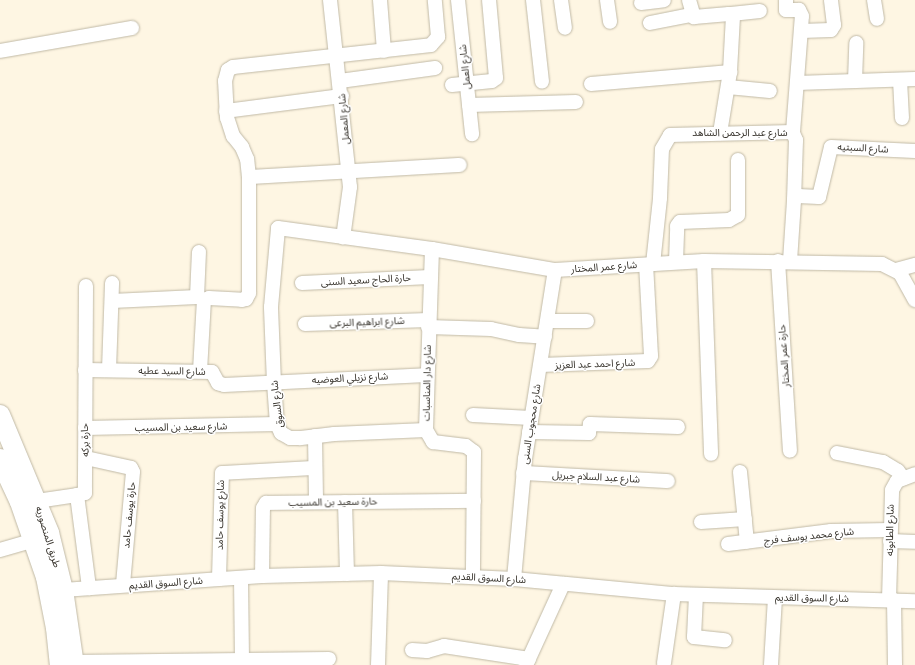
<!DOCTYPE html>
<html>
<head>
<meta charset="utf-8">
<style>
	body { margin:0 }
	#map { position:relative; width:915px; height:665px; overflow:hidden; background:#fef6e3; font-family:"IBM Plex Sans","Noto Sans Arabic",sans-serif }
	div>[style] { position:absolute }
	[style*='--x'] { left:calc(var(--x)*1px); top:calc(var(--y)*1px); width:calc(var(--w)*1px); rotate:calc(var(--a)*1deg) }
	.roads { filter:drop-shadow(0 0 1px #c0b9a6) drop-shadow(0 0 1px #c0b9a6) }
	.minor>* { height:14px; margin:-7px; padding:0 7px; transform-origin:7px; border-radius:7px; background:#fff }
	.secondary>* { height:20px; margin:-10px; padding:0 10px; transform-origin:10px; border-radius:10px; background:#fff }
	span { translate:-50% -50%; white-space:nowrap; text-align:center; line-height:1.15; -webkit-text-stroke:3px #fff; paint-order:stroke }
	.street-label { font-size:10px; color:#332f28 }
</style>
</head>
<body>
<div id="map">
	<div class="roads">
		<div class="minor">
			<i style="--x:330;--y:0;--w:188;--a:83.9"></i>
			<i style="--x:350;--y:187;--w:51;--a:97.8"></i>
			<i style="--x:380;--y:0;--w:51;--a:85.5"></i>
			<i style="--x:458;--y:0;--w:135;--a:84"></i>
			<i style="--x:533;--y:0;--w:82;--a:83.7"></i>
			<i style="--x:561;--y:0;--w:28;--a:82"></i>
			<i style="--x:607;--y:0;--w:22;--a:82"></i>
			<i style="--x:689;--y:0;--w:18;--a:74"></i>
			<i style="--x:694;--y:17;--w:35;--a:-5"></i>
			<i style="--x:729;--y:14;--w:4;--a:27"></i>
			<i style="--x:733;--y:16;--w:56;--a:93.1"></i>
			<i style="--x:730;--y:72;--w:62;--a:99.3"></i>
			<i style="--x:874;--y:0;--w:19;--a:81"></i>
			<i style="--x:641;--y:3;--w:23;--a:-7"></i>
			<i style="--x:731;--y:14;--w:29;--a:-6"></i>
			<i style="--x:650;--y:23;--w:42;--a:-11"></i>
			<i style="--x:801;--y:31;--w:30;--a:-2"></i>
			<i style="--x:831;--y:30;--w:6;--a:-59"></i>
			<i style="--x:834;--y:25;--w:25;--a:-97"></i>
			<i style="--x:0;--y:51;--w:134;--a:-9.9"></i>
			<i style="--x:900;--y:80;--w:38;--a:87"></i>
			<i style="--x:340;--y:81;--w:96;--a:-7.8"></i>
			<i style="--x:855;--y:81;--w:38;--a:-88"></i>
			<i style="--x:797;--y:83;--w:118;--a:-1.9"></i>
			<i style="--x:591;--y:84;--w:140;--a:-4.9"></i>
			<i style="--x:452;--y:85;--w:40;--a:-5.7"></i>
			<i style="--x:492;--y:81;--w:5;--a:-37"></i>
			<i style="--x:496;--y:78;--w:78;--a:-95.1"></i>
			<i style="--x:728;--y:87;--w:42;--a:5.4"></i>
			<i style="--x:469;--y:105;--w:107;--a:-1.6"></i>
			<i style="--x:226;--y:111;--w:117;--a:-7.4"></i>
			<i style="--x:793;--y:133;--w:8;--a:67"></i>
			<i style="--x:796;--y:140;--w:60;--a:91.9"></i>
			<i style="--x:249;--y:177;--w:211;--a:-3.3"></i>
			<i style="--x:432;--y:249;--w:181;--a:91.9"></i>
			<i style="--x:426;--y:430;--w:14;--a:60"></i>
			<i style="--x:433;--y:442;--w:33;--a:7"></i>
			<i style="--x:466;--y:446;--w:10;--a:37"></i>
			<i style="--x:474;--y:452;--w:125;--a:90.5"></i>
			<i style="--x:704;--y:261;--w:193;--a:87.9"></i>
			<i style="--x:778;--y:261;--w:190;--a:86.4"></i>
			<i style="--x:790;--y:261;--w:61;--a:-86.2"></i>
			<i style="--x:794;--y:200;--w:6;--a:-45"></i>
			<i style="--x:798;--y:196;--w:21;--a:3"></i>
			<i style="--x:819;--y:197;--w:51;--a:-76.5"></i>
			<i style="--x:831;--y:147;--w:84;--a:2.7"></i>
			<i style="--x:676;--y:262;--w:36;--a:-88"></i>
			<i style="--x:677;--y:226;--w:5;--a:-53"></i>
			<i style="--x:680;--y:222;--w:49;--a:-2.3"></i>
			<i style="--x:729;--y:220;--w:10;--a:-29"></i>
			<i style="--x:738;--y:215;--w:55;--a:-90"></i>
			<i style="--x:653;--y:264;--w:66;--a:-83.9"></i>
			<i style="--x:660;--y:198;--w:49;--a:-87.7"></i>
			<i style="--x:662;--y:149;--w:16;--a:-60"></i>
			<i style="--x:670;--y:135;--w:123;--a:-1.4"></i>
			<i style="--x:793;--y:132;--w:116;--a:-85.6"></i>
			<i style="--x:802;--y:16;--w:7;--a:-117"></i>
			<i style="--x:799;--y:10;--w:13;--a:180"></i>
			<i style="--x:786;--y:10;--w:10;--a:-90"></i>
			<i style="--x:896;--y:270;--w:20;--a:-15"></i>
			<i style="--x:302;--y:283;--w:128;--a:-2.7"></i>
			<i style="--x:86;--y:286;--w:203;--a:90.3"></i>
			<i style="--x:85;--y:489;--w:4;--a:90"></i>
			<i style="--x:85;--y:493;--w:8;--a:166"></i>
			<i style="--x:77;--y:495;--w:94;--a:82.6"></i>
			<i style="--x:112;--y:301;--w:85;--a:-2.7"></i>
			<i style="--x:197;--y:297;--w:45;--a:-87.5"></i>
			<i style="--x:548;--y:321;--w:39;--a:0"></i>
			<i style="--x:305;--y:324;--w:124;--a:-1.8"></i>
			<i style="--x:428;--y:327;--w:63;--a:1.8"></i>
			<i style="--x:491;--y:329;--w:29;--a:12"></i>
			<i style="--x:519;--y:335;--w:26;--a:4"></i>
			<i style="--x:541;--y:365;--w:107;--a:-2.1"></i>
			<i style="--x:648;--y:361;--w:6;--a:-59"></i>
			<i style="--x:651;--y:356;--w:91;--a:-93.1"></i>
			<i style="--x:85;--y:370;--w:127;--a:0.9"></i>
			<i style="--x:212;--y:372;--w:13;--a:61"></i>
			<i style="--x:218;--y:383;--w:6;--a:18"></i>
			<i style="--x:224;--y:385;--w:202;--a:-2.8"></i>
			<i style="--x:109;--y:370;--w:87;--a:-88"></i>
			<i style="--x:200;--y:371;--w:71;--a:-86.8"></i>
			<i style="--x:204;--y:300;--w:5;--a:-22"></i>
			<i style="--x:209;--y:298;--w:33;--a:3"></i>
			<i style="--x:242;--y:300;--w:4;--a:-14"></i>
			<i style="--x:246;--y:299;--w:7;--a:-63"></i>
			<i style="--x:249;--y:293;--w:116;--a:-90"></i>
			<i style="--x:249;--y:177;--w:18;--a:-96"></i>
			<i style="--x:247;--y:159;--w:13;--a:-113"></i>
			<i style="--x:242;--y:147;--w:14;--a:-129"></i>
			<i style="--x:233;--y:136;--w:19;--a:-108"></i>
			<i style="--x:227;--y:118;--w:37;--a:-93"></i>
			<i style="--x:225;--y:81;--w:11;--a:-75"></i>
			<i style="--x:228;--y:70;--w:6;--a:-31"></i>
			<i style="--x:233;--y:67;--w:199;--a:-6.3"></i>
			<i style="--x:431;--y:45;--w:11;--a:-49"></i>
			<i style="--x:438;--y:37;--w:37;--a:-95"></i>
			<i style="--x:473;--y:415;--w:58;--a:3"></i>
			<i style="--x:85;--y:428;--w:192;--a:-1.2"></i>
			<i style="--x:426;--y:430;--w:92;--a:177.5"></i>
			<i style="--x:334;--y:434;--w:35;--a:173"></i>
			<i style="--x:299;--y:438;--w:9;--a:180"></i>
			<i style="--x:290;--y:438;--w:10;--a:-151"></i>
			<i style="--x:281;--y:433;--w:10;--a:-114"></i>
			<i style="--x:277;--y:424;--w:41;--a:-94.2"></i>
			<i style="--x:274;--y:383;--w:76;--a:-92.3"></i>
			<i style="--x:271;--y:307;--w:79;--a:-84.9"></i>
			<i style="--x:278;--y:228;--w:155;--a:7.8"></i>
			<i style="--x:432;--y:249;--w:125;--a:9.7"></i>
			<i style="--x:555;--y:270;--w:149;--a:-3.5"></i>
			<i style="--x:704;--y:261;--w:178;--a:1"></i>
			<i style="--x:882;--y:264;--w:20;--a:27"></i>
			<i style="--x:900;--y:273;--w:31;--a:61"></i>
			<i style="--x:529;--y:432;--w:60;--a:1"></i>
			<i style="--x:589;--y:433;--w:9;--a:-84"></i>
			<i style="--x:590;--y:424;--w:88;--a:2"></i>
			<i style="--x:315;--y:436;--w:66;--a:89.1"></i>
			<i style="--x:837;--y:453;--w:47;--a:11.1"></i>
			<i style="--x:883;--y:462;--w:17;--a:31"></i>
			<i style="--x:898;--y:471;--w:9;--a:54"></i>
			<i style="--x:86;--y:458;--w:46;--a:12.5"></i>
			<i style="--x:131;--y:468;--w:4;--a:63"></i>
			<i style="--x:133;--y:472;--w:113;--a:95.1"></i>
			<i style="--x:740;--y:472;--w:70;--a:84.3"></i>
			<i style="--x:523;--y:473;--w:145;--a:3.2"></i>
			<i style="--x:37;--y:501;--w:40;--a:-8.5"></i>
			<i style="--x:345;--y:502;--w:72;--a:88.4"></i>
			<i style="--x:701;--y:522;--w:44;--a:-3.9"></i>
			<i style="--x:890;--y:541;--w:25;--a:2"></i>
			<i style="--x:728;--y:544;--w:104;--a:-7.2"></i>
			<i style="--x:831;--y:531;--w:59;--a:-1"></i>
			<i style="--x:0;--y:550;--w:36;--a:-16"></i>
			<i style="--x:262;--y:576;--w:68;--a:-89.2"></i>
			<i style="--x:263;--y:508;--w:6;--a:-59"></i>
			<i style="--x:266;--y:503;--w:208;--a:-0.6"></i>
			<i style="--x:241;--y:578;--w:83;--a:89.3"></i>
			<i style="--x:219;--y:579;--w:106;--a:-88.4"></i>
			<i style="--x:222;--y:473;--w:93;--a:-3.1"></i>
			<i style="--x:514;--y:579;--w:121;--a:-84.8"></i>
			<i style="--x:525;--y:459;--w:191;--a:-81"></i>
			<i style="--x:63;--y:590;--w:199;--a:-4"></i>
			<i style="--x:262;--y:576;--w:119;--a:-1.4"></i>
			<i style="--x:381;--y:573;--w:133;--a:2.6"></i>
			<i style="--x:514;--y:579;--w:161;--a:5.4"></i>
			<i style="--x:674;--y:594;--w:241;--a:1.7"></i>
			<i style="--x:696;--y:595;--w:42;--a:92.7"></i>
			<i style="--x:694;--y:637;--w:31;--a:6"></i>
			<i style="--x:889;--y:600;--w:110;--a:-88.4"></i>
			<i style="--x:892;--y:490;--w:10;--a:-61"></i>
			<i style="--x:897;--y:481;--w:19;--a:-21"></i>
			<i style="--x:894;--y:600;--w:65;--a:89.1"></i>
			<i style="--x:412;--y:650;--w:15;--a:4"></i>
			<i style="--x:427;--y:651;--w:18;--a:-16"></i>
			<i style="--x:444;--y:646;--w:86;--a:8.7"></i>
			<i style="--x:74;--y:662;--w:255;--a:-0.7"></i>
			<i style="--x:664;--y:663;--w:70;--a:-81.8"></i>
			<i style="--x:378;--y:665;--w:92;--a:-88.1"></i>
			<i style="--x:526;--y:665;--w:89;--a:-65.4"></i>
			<i style="--x:771;--y:665;--w:67;--a:-86.6"></i>
		</div>
		<div class="secondary">
			<i style="--x:0;--y:415;--w:128;--a:67.4"></i>
			<i style="--x:49;--y:533;--w:59;--a:76.2"></i>
			<i style="--x:63;--y:590;--w:76;--a:81.7"></i>
			<i style="--x:0;--y:459;--w:47;--a:65.1"></i>
			<i style="--x:20;--y:502;--w:79;--a:70.9"></i>
			<i style="--x:46;--y:577;--w:52;--a:78.9"></i>
			<i style="--x:56;--y:628;--w:37;--a:84"></i>
		</div>
	</div>
	<div class="street-label">
		<span style="left:465px;top:67px;rotate:-96deg">شارع العمل</span>
		<span style="left:344px;top:119px;rotate:-95deg">شارع المعمل</span>
		<span style="left:740px;top:133px">شارع عبد الرحمن الشاهد</span>
		<span style="left:863px;top:148px;rotate:3deg">شارع السبتيه</span>
		<span style="left:604px;top:267px;rotate:-4deg">شارع عمر المختار</span>
		<span style="left:366px;top:280px;rotate:-3deg">حارة الحاج سعيد السنى</span>
		<span style="left:367px;top:322px;rotate:-2deg">شارع ابراهيم البرعى</span>
		<span style="left:784px;top:356px;rotate:-94deg">حارة عمر المختار</span>
		<span style="left:595px;top:364px;rotate:-2deg">شارع احمد عبد العزيز</span>
		<span style="left:172px;top:371px;rotate:1deg">شارع السيد عطيه</span>
		<span style="left:350px;top:378px;rotate:-3deg">شارع نزيلي العوضيه</span>
		<span style="left:427px;top:383px;rotate:-89deg">شارع دار المناسبات</span>
		<span style="left:277px;top:404px;rotate:-97deg">شارع السوق</span>
		<span style="left:531px;top:424px;rotate:-81deg">شارع محجوب السنى</span>
		<span style="left:181px;top:427px;rotate:-1deg">شارع سعيد بن المسيب</span>
		<span style="left:85px;top:440px;rotate:-91deg">حارة بركه</span>
		<span style="left:596px;top:477px;rotate:3deg">شارع عبد السلام جبريل</span>
		<span style="left:333px;top:502px;rotate:-1deg">حارة سعيد بن المسيب</span>
		<span style="left:129px;top:515px;rotate:-85deg">حارة يوسف حامد</span>
		<span style="left:220px;top:515px;rotate:-89deg">شارع يوسف حامد</span>
		<span style="left:890px;top:530px;rotate:-89deg">شارع الطابونه</span>
		<span style="left:809px;top:536px;rotate:-6deg">شارع محمد يوسف فرج</span>
		<span style="left:48px;top:537px;rotate:73deg">طريق المنصوريه</span>
		<span style="left:489px;top:578px;rotate:3deg">شارع السوق القديم</span>
		<span style="left:166px;top:583px;rotate:-4deg">شارع السوق القديم</span>
		<span style="left:812px;top:598px;rotate:1deg">شارع السوق القديم</span>
	</div>
</div>
</body>
</html>
